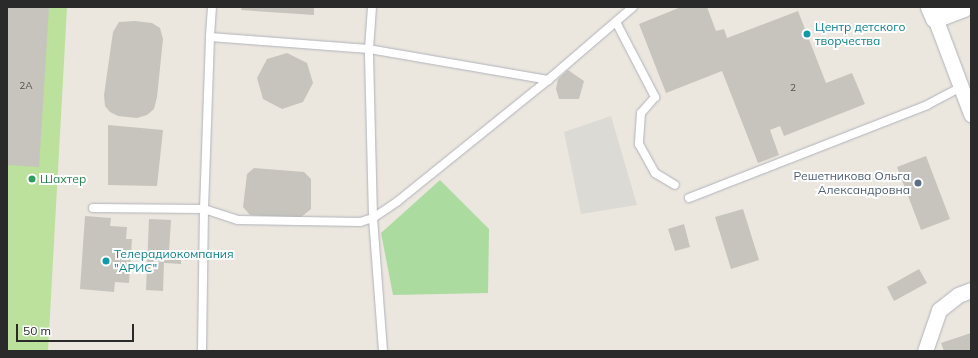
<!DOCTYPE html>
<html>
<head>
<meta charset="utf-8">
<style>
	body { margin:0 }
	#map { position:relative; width:978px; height:358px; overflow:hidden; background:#ebe7de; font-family:Mulish,sans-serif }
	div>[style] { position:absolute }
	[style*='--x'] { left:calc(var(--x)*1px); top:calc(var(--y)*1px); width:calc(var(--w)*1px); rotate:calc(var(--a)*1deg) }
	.green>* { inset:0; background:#acdba0 }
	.pitch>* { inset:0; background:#bbe19d }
	.plaza>* { inset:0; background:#dbdad4 }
	.building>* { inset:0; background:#c6c4bd }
	.roads { filter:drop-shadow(0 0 1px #b1b2bc) drop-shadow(0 0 1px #b1b2bc) }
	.service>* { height:8px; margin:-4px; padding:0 4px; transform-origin:4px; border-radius:4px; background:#fff }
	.minor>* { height:15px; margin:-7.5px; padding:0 7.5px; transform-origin:7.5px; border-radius:7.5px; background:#fff }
	.tertiary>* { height:19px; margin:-9.5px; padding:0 9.5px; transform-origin:9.5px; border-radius:9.5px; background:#fff }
	.dots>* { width:11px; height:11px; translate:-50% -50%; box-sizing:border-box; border:2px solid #fff; border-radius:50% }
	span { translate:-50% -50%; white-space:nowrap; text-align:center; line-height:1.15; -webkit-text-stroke:4px #fff; paint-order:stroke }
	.number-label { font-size:10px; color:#51504f }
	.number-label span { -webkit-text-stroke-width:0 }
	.culture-label { font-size:12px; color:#0d838f }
	.left { translate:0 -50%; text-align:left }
	.service-label { font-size:12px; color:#4e5e75 }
	.right { translate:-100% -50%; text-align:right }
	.leisure-label { font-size:12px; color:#27864d }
	.frame { position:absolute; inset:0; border:8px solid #2a2a2a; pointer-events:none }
	.scale { position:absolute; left:16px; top:324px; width:118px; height:18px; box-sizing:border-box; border:2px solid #2a2a2a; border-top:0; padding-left:5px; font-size:12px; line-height:14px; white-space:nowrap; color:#2a2a2a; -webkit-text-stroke:3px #fff; paint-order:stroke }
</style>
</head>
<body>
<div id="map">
	<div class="green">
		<i style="clip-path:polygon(440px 180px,489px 229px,488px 293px,393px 295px,381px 233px)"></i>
	</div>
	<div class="pitch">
		<i style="clip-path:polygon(7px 7px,67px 7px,48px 351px,7px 351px)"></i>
	</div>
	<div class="plaza">
		<i style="clip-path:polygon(611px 116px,637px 205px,581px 214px,564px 132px)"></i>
	</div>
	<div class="building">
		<i style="clip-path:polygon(7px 7px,49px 7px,39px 167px,7px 165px)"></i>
		<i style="clip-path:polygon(242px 7px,314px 7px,314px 15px,241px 10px)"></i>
		<i style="clip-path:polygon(681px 7px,707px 7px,716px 31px,724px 29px,727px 38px,798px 11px,826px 83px,852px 73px,865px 104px,784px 136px,780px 126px,770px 130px,779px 155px,758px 163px,722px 71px,666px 93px,639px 24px)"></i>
		<i style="clip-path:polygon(135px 21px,152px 23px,160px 28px,163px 39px,157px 97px,154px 109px,147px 115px,137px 118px,118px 116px,110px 112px,105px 106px,104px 95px,113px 32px,119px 22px)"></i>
		<i style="clip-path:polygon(287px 53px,307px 63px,313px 83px,303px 102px,282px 109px,263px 99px,257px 78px,267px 59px)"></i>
		<i style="clip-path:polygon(568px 70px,584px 81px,579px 99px,559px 99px,556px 89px,558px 79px)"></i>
		<i style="clip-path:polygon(108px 125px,163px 130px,157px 186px,108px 185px)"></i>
		<i style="clip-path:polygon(926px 156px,950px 219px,921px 230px,897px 167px)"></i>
		<i style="clip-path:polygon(254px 168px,304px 172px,311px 179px,311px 209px,300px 218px,250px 215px,243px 207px,247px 174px)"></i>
		<i style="clip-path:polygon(743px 209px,759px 260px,731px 269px,715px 217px)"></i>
		<i style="clip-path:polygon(85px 216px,111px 218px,110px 226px,127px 227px,126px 239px,132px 239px,129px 283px,115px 282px,114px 292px,80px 289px)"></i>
		<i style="clip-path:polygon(149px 219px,171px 220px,169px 252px,181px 253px,181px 264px,164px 263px,163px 291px,146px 290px)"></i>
		<i style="clip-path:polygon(684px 224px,690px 247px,675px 251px,668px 229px)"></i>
		<i style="clip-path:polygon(919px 269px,927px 283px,894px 301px,887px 287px)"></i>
		<i style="clip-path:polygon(971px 333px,971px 351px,944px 351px,941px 343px)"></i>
	</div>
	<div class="roads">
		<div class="service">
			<i style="--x:212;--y:7;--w:30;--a:94"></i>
			<i style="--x:210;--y:37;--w:159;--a:4.3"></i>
			<i style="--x:369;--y:49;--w:42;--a:-85.9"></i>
			<i style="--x:616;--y:22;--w:85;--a:62.5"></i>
			<i style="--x:655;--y:97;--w:21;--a:131"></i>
			<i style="--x:641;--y:113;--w:31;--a:94"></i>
			<i style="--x:639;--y:144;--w:33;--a:61"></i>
			<i style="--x:655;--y:173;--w:23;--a:31"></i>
			<i style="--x:689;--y:198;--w:256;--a:-21.3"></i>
			<i style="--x:927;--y:105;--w:38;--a:-28"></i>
			<i style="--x:93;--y:208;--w:111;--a:0.5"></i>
			<i style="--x:204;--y:209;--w:36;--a:18"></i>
			<i style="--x:238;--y:220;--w:122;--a:0.9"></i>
			<i style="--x:360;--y:222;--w:14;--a:-17"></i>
			<i style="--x:373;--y:218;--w:30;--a:-34"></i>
			<i style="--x:398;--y:201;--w:193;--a:-38.9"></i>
			<i style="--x:548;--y:80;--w:112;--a:-40.7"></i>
			<i style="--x:202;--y:351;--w:142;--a:-89.2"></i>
			<i style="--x:204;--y:209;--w:172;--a:-88"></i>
			<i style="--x:383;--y:351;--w:133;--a:-94.3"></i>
			<i style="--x:373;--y:218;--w:169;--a:-91.4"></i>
			<i style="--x:369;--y:49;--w:182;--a:9.8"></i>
		</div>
		<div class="minor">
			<i style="--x:935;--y:18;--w:103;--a:69.4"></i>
			<i style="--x:925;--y:351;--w:43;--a:-71.1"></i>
			<i style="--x:939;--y:310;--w:24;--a:-38"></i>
			<i style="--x:958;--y:295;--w:14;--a:-21"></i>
		</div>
		<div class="tertiary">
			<i style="--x:930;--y:7;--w:12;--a:66"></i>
			<i style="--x:935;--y:18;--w:31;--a:-21"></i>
		</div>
	</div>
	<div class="dots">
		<i style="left:807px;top:34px;background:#0f9aa8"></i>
		<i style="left:32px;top:179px;background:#2e9e5b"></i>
		<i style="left:918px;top:183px;background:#5c6f8a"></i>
		<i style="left:106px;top:261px;background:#0f9aa8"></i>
	</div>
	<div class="number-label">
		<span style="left:26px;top:86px">2А</span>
		<span style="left:793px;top:88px">2</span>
	</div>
	<div class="culture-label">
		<span class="left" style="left:815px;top:34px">Центр детского<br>творчества</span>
		<span class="left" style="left:114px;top:261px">Телерадиокомпания<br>"АРИС"</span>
	</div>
	<div class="service-label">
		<span class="right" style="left:910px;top:183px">Решетникова Ольга<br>Александровна</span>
	</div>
	<div class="leisure-label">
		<span class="left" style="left:40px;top:179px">Шахтер</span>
	</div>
	<div class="frame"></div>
	<div class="scale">50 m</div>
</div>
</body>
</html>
